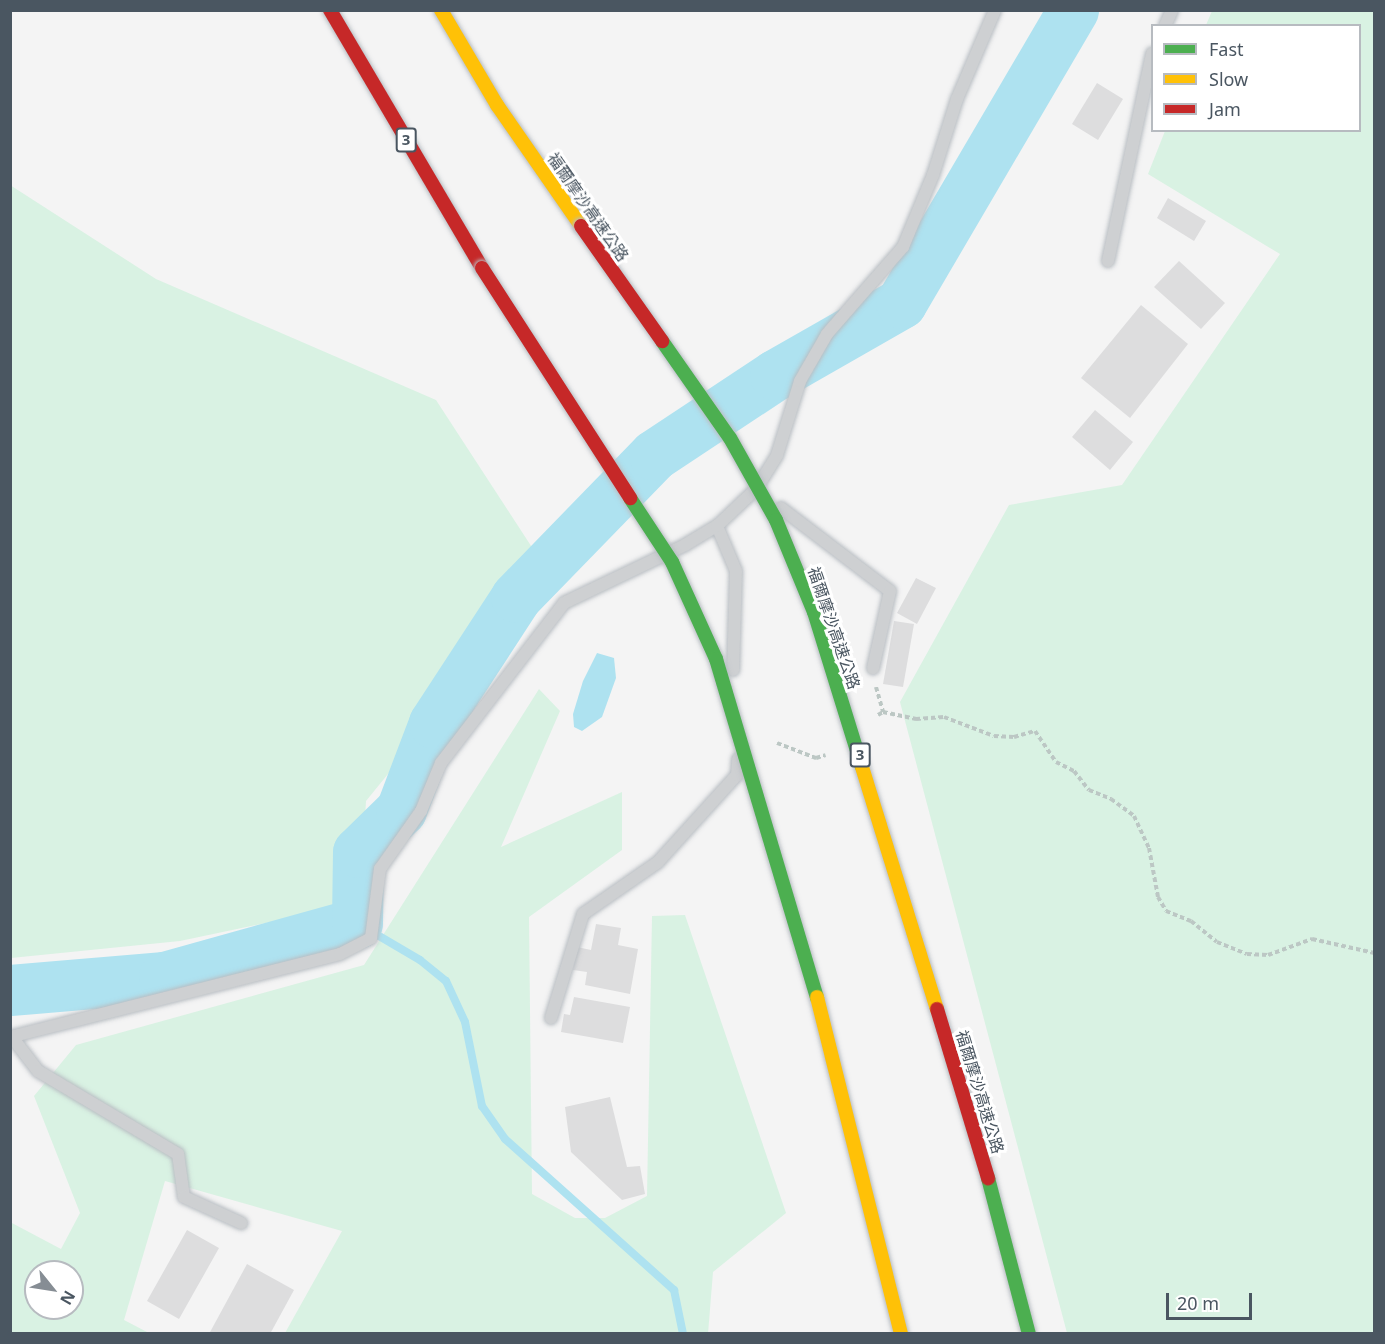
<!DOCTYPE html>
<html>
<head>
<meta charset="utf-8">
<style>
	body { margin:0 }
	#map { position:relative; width:1385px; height:1344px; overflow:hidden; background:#f4f4f4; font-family:"Noto Sans","Noto Sans TC",sans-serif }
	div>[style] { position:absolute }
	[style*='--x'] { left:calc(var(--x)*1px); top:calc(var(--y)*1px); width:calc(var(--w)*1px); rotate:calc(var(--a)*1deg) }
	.green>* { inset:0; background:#d9f2e3 }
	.water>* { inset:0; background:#aee2f0 }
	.stream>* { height:8px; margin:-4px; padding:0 4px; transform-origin:4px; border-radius:4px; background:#aee2f0 }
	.river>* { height:51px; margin:-25.5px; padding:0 25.5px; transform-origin:25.5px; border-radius:25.5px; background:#aee2f0 }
	.building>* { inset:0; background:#ddddde }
	.path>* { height:4px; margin-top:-2px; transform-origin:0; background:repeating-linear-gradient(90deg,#bcc7c4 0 4.5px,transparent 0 7.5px) }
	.roads { filter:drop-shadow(0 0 2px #b9bec3) drop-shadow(0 0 2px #b9bec3) }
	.lane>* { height:12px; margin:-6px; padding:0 6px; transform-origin:6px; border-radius:6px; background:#ced0d2 }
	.slow>* { height:14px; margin:-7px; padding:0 7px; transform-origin:7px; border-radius:7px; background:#ffc107 }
	.jam>* { height:14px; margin:-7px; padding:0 7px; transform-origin:7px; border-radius:7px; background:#c62828 }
	.bridges { filter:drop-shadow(0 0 2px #b9bec3) drop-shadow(0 0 2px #b9bec3) }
	.fast-bridge>* { height:14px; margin:-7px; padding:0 7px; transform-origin:7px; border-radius:7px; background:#4caf50 }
	.slow-bridge>* { height:14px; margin:-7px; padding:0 7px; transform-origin:7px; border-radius:7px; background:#ffc107 }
	.jam-bridge>* { height:14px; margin:-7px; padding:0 7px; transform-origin:7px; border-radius:7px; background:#c62828 }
	span { translate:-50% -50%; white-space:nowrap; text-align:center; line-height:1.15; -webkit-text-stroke:6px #fff; paint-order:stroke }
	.shield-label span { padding:2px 4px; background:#fff; border:2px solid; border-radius:4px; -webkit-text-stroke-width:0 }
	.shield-label { font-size:15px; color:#4a5661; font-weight:700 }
	.street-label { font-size:16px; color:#4a5661 }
	.frame { position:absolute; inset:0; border:12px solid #4a5661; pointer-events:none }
	.legend { position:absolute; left:1151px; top:24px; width:210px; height:108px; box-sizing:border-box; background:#fff; border:2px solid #b7bbc0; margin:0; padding:8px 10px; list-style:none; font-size:18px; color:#4a5661 }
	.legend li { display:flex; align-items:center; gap:12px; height:30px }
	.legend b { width:30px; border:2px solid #b7bbc0 }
	.north { position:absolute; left:24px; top:1260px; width:60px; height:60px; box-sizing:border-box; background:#fff; border:2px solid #b7bbc0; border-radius:50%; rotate:120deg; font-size:16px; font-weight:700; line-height:24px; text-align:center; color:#4a5661 }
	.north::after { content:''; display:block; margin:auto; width:21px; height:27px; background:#868d94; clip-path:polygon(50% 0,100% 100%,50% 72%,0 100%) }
	.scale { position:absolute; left:1166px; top:1293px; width:86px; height:27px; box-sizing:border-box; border:3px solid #4a5661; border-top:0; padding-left:8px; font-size:18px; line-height:21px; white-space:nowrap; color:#4a5661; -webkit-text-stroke:4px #fff; paint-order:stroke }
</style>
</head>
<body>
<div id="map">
	<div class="green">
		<i style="clip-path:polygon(1212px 11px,1374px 11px,1374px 1333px,1067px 1333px,900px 702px,1009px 505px,1122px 485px,1280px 254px,1148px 174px,1165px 131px,1360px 130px,1360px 26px,1206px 25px)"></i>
		<i style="clip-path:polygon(10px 185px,156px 279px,436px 400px,550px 575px,366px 801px,360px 903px,180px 941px,11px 958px)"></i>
		<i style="clip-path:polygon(evenodd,539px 689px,560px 711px,501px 847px,622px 792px,622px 850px,529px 917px,532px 1194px,575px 1218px,605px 1218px,647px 1196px,652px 916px,685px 915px,786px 1213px,713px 1272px,708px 1334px,285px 1333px,342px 1231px,165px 1181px,124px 1320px,149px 1333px,11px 1333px,10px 1222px,61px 1249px,80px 1213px,34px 1096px,76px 1045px,364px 965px,539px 689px,36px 1272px,72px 1272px,72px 1308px,36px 1308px,36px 1272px)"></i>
	</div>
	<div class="water">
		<i style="clip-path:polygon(597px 653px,614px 658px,616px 678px,602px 717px,582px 731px,574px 727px,573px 714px,583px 681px)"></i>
	</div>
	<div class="stream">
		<i style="--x:357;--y:923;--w:73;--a:30.4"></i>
		<i style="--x:420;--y:960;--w:33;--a:39"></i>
		<i style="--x:446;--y:981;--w:45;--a:65.1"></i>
		<i style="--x:465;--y:1022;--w:86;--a:78.6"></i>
		<i style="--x:482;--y:1106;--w:40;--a:55.1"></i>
		<i style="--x:505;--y:1139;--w:227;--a:41.8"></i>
		<i style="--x:674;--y:1290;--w:45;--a:78.4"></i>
	</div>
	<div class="river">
		<i style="--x:10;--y:990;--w:155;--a:-4.8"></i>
		<i style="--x:164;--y:977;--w:200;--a:-15.6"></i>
		<i style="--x:357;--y:923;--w:71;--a:-89.2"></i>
		<i style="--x:358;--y:852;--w:60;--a:-44.3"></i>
		<i style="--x:401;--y:810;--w:93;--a:-69.2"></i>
		<i style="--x:434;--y:723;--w:150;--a:-56.9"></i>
		<i style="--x:516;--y:597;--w:198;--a:-45.8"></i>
		<i style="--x:654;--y:455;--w:145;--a:-33.5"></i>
		<i style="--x:775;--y:375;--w:145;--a:-29.7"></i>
		<i style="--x:901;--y:303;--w:340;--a:-59.6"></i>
	</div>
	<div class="building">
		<i style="clip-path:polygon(1097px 83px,1123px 99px,1098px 140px,1072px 124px)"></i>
		<i style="clip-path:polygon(1168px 198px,1206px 221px,1194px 241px,1157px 218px)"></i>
		<i style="clip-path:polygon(1179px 261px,1225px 303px,1201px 329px,1154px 287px)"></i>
		<i style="clip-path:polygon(1141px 305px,1188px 344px,1130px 418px,1081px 378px)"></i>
		<i style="clip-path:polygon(1095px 410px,1133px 442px,1110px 470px,1072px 437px)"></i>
		<i style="clip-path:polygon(916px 578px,936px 588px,917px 624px,897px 613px)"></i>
		<i style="clip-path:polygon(894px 621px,914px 624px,903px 687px,883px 684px)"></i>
		<i style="clip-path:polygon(596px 924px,621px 928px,618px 945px,638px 949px,630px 994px,585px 985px,587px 972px,573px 970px,577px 947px,591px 950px)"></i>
		<i style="clip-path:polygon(574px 997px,630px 1007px,623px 1043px,561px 1032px,564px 1014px,570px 1015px)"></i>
		<i style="clip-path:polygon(610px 1097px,627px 1167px,640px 1166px,645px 1194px,622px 1200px,571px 1152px,565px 1107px)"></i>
		<i style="clip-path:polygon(187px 1230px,219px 1248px,179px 1319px,147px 1301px)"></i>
		<i style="clip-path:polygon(247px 1264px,294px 1290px,270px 1334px,209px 1334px)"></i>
	</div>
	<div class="path">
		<i style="--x:876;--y:687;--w:26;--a:74"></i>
		<i style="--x:878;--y:715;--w:6;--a:-31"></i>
		<i style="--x:883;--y:712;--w:34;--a:12"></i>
		<i style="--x:916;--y:719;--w:28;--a:-4"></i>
		<i style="--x:944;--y:717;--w:53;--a:20.8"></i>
		<i style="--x:994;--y:736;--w:20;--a:3"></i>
		<i style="--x:1014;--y:737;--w:22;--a:-16"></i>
		<i style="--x:1035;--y:731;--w:37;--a:56"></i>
		<i style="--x:1056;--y:762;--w:20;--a:27"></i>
		<i style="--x:1074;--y:771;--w:24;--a:52"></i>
		<i style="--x:1089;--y:790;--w:24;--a:22"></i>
		<i style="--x:1111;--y:799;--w:29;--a:36"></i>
		<i style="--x:1134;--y:816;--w:35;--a:65"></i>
		<i style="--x:1149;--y:848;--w:50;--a:79.6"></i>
		<i style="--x:1158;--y:897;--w:16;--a:60"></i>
		<i style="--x:1166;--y:911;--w:27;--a:22"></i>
		<i style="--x:1191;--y:921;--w:33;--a:39"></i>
		<i style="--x:1217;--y:942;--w:32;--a:22"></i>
		<i style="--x:1247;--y:954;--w:21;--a:3"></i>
		<i style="--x:1268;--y:955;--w:47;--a:-20"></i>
		<i style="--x:1312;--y:939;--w:64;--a:12.7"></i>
		<i style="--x:777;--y:743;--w:42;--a:21"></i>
		<i style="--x:816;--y:758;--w:10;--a:-17"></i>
	</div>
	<div class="roads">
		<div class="lane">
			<i style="--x:1165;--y:26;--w:17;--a:-66"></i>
			<i style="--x:1108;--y:261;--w:212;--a:-78"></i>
			<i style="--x:781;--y:508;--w:137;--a:37.3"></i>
			<i style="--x:890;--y:591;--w:79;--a:102.4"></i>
			<i style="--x:717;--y:526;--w:49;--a:67.1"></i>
			<i style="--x:736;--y:571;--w:99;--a:91.7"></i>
			<i style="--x:551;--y:1018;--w:109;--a:-72.9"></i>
			<i style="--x:583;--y:914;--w:91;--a:-34.7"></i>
			<i style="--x:658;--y:862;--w:118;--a:-47.8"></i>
			<i style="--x:737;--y:775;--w:16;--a:-86"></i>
			<i style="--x:10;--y:1037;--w:340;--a:-14.1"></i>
			<i style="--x:340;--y:954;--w:35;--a:-27"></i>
			<i style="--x:371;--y:938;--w:70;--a:-82.6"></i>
			<i style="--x:380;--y:869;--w:71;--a:-54.7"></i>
			<i style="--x:421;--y:811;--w:52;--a:-67.4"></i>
			<i style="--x:441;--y:763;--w:202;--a:-52.4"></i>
			<i style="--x:564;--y:603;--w:134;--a:-25.6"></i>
			<i style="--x:685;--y:545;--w:37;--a:-31"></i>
			<i style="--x:717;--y:526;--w:54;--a:-43.5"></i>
			<i style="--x:756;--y:489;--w:40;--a:-58"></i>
			<i style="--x:777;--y:455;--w:77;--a:-72.7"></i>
			<i style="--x:800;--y:381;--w:54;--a:-60.1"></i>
			<i style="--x:827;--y:334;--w:116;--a:-48.9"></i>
			<i style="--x:903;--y:247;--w:78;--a:-67.4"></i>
			<i style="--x:933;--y:175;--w:80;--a:-72.5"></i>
			<i style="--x:957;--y:99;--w:97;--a:-66.9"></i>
			<i style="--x:12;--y:1037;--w:43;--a:52.6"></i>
			<i style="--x:38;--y:1071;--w:163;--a:30.7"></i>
			<i style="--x:178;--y:1154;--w:43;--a:82.1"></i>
			<i style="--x:184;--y:1197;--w:63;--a:24.5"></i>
		</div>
		<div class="slow">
			<i style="--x:441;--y:10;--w:110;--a:59.5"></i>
			<i style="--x:497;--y:105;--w:147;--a:55.2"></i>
		</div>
		<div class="jam">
			<i style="--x:330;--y:10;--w:299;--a:59.5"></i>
		</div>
	</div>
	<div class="bridges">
		<div class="fast-bridge">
			<i style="--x:662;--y:341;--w:118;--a:55"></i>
			<i style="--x:730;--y:438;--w:94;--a:60.7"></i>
			<i style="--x:776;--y:520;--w:100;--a:67.6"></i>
			<i style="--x:814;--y:612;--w:162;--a:72.8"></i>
			<i style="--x:630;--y:498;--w:77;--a:56.7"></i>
			<i style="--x:672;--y:562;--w:107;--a:65.6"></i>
			<i style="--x:716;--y:659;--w:353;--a:73.4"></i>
			<i style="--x:988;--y:1178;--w:161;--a:75.3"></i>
		</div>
		<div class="slow-bridge">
			<i style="--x:862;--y:767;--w:253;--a:72.8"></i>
			<i style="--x:817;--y:997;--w:347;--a:76"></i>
		</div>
		<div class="jam-bridge">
			<i style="--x:581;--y:226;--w:141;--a:54.8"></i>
			<i style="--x:482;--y:268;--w:274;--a:57.2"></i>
			<i style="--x:937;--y:1009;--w:177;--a:73.2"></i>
		</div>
	</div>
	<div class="shield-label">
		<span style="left:406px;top:140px">3</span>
		<span style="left:860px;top:755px">3</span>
	</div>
	<div class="street-label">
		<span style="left:588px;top:207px;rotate:55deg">福爾摩沙高速公路</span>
		<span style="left:834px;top:628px;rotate:71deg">福爾摩沙高速公路</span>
		<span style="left:980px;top:1092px;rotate:73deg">福爾摩沙高速公路</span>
	</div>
	<div class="frame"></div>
	<ul class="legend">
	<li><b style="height:8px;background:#4caf50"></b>Fast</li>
	<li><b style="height:8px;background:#ffc107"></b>Slow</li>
	<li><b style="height:8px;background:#c62828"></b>Jam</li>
	</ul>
	<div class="north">N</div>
	<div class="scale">20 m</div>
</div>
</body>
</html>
